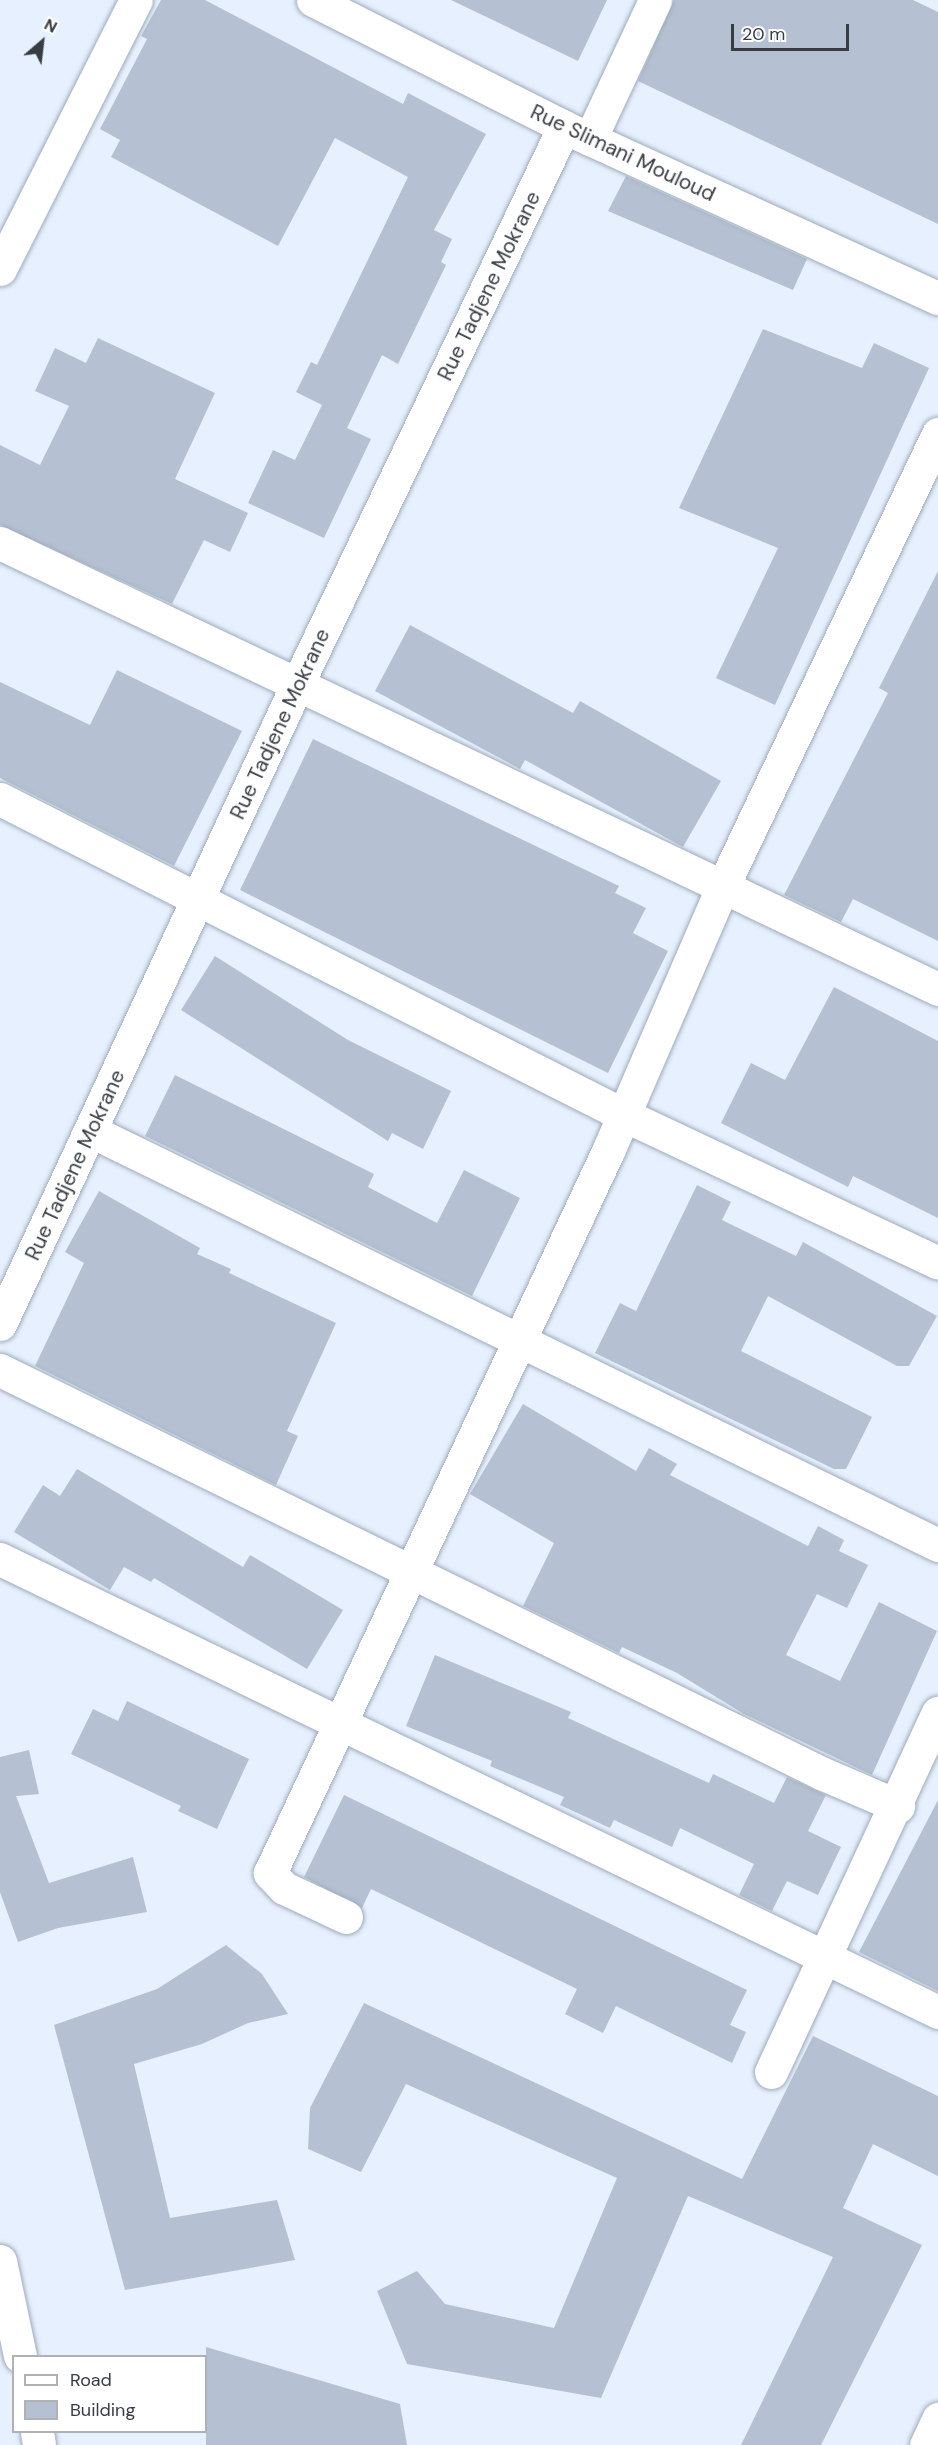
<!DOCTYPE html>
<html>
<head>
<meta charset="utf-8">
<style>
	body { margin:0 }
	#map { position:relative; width:938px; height:2445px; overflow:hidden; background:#e6f0fe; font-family:"DM Sans",sans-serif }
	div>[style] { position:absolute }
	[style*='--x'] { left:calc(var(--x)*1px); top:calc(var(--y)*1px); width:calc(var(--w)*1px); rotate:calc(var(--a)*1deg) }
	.building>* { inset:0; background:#b5c1d2 }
	.roads { filter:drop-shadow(0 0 2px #9eaaba) drop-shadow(0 0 2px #9eaaba) }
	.street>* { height:33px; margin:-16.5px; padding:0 16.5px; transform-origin:16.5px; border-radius:16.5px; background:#fff }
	span { translate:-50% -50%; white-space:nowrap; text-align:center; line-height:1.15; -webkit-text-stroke:6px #fff; paint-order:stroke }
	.street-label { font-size:21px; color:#383d44 }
	.legend { position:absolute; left:12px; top:2355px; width:195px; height:78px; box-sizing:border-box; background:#fff; border:2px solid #afb1b4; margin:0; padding:8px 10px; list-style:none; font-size:18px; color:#383d44 }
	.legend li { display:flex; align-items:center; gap:12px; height:30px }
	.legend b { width:30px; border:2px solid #afb1b4 }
	.north { position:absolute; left:12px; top:12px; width:60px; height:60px; -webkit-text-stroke:4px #fff; paint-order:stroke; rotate:28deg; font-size:16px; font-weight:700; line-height:24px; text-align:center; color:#383d44 }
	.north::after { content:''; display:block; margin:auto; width:21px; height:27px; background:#383d44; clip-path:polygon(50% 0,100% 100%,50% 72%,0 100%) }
	.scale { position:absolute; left:731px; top:24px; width:118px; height:27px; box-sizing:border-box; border:3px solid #383d44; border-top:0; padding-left:8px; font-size:18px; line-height:21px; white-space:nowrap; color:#383d44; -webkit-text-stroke:4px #fff; paint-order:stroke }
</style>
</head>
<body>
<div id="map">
	<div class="building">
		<i style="clip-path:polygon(161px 0,205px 0,403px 104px,408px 93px,486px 134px,434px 230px,452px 239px,441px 262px,446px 265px,398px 364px,382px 355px,347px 428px,371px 439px,324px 538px,248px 503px,273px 450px,295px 460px,322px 405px,296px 392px,311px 362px,317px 365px,408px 177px,335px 138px,278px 246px,111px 157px,120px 140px,100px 129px,147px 39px,141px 36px)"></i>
		<i style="clip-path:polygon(451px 0,607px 0,578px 61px)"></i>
		<i style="clip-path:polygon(674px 0,913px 0,938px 12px,938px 224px,638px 81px)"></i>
		<i style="clip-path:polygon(626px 176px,807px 259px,793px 290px,608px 211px)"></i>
		<i style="clip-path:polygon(763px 329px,862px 368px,874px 343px,929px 368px,775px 705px,716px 678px,778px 548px,679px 508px)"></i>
		<i style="clip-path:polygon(98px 338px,215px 393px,175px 479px,248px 513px,230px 552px,204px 540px,172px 604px,0 525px,0 445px,40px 465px,69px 406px,35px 391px,55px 348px,86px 363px)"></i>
		<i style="clip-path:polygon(938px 571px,938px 941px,853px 899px,841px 922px,784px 895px,888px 693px,879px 688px)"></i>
		<i style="clip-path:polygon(410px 625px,573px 713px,580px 701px,721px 781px,683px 847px,525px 760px,520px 769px,375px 691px)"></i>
		<i style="clip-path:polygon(117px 670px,242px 731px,174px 866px,0 778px,0 682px,90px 725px)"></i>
		<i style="clip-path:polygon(313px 739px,619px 886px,615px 893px,646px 908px,633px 933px,668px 951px,608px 1073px,240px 890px)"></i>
		<i style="clip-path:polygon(215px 956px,348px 1040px,451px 1091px,423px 1149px,392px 1133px,388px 1141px,181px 1010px)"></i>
		<i style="clip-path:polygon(834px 987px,938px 1041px,938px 1218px,853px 1176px,848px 1187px,721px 1123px,751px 1063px,785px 1080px)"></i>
		<i style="clip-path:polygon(175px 1075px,374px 1174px,368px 1187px,437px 1223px,464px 1170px,520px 1198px,472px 1296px,145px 1136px)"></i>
		<i style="clip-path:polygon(697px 1185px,731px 1202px,722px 1220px,796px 1256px,803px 1242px,937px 1316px,909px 1366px,897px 1366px,768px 1296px,741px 1351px,872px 1417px,846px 1469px,834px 1469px,595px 1353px,620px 1303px,636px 1311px)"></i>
		<i style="clip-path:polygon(99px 1191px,200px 1248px,197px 1254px,231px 1269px,229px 1273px,336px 1323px,287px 1431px,298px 1436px,276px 1485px,35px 1366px,84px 1263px,65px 1252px)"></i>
		<i style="clip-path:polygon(523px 1404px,636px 1471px,649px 1448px,677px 1464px,670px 1475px,808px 1546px,818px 1526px,844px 1540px,839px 1551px,868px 1565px,847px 1608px,817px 1594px,786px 1655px,840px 1681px,879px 1602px,937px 1631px,872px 1775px,744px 1714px,677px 1673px,622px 1647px,619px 1653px,523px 1606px,554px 1543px,470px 1494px)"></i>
		<i style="clip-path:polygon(77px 1469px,243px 1567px,250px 1555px,343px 1610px,307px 1669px,154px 1578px,151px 1582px,124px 1567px,110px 1590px,14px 1532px,43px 1485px,60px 1496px)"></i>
		<i style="clip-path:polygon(435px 1655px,571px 1712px,568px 1718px,709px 1783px,713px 1774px,774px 1803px,787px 1777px,826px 1795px,808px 1831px,841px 1847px,818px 1895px,787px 1881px,772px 1911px,739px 1895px,754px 1864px,680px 1828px,672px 1847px,614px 1820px,610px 1828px,560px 1805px,564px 1797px,490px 1766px,492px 1761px,406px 1726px)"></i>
		<i style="clip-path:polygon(127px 1701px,249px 1759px,217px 1829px,178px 1811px,181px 1806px,71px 1754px,93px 1709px,118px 1721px)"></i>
		<i style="clip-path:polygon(29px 1750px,39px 1794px,16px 1796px,49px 1883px,133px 1857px,147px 1912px,58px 1928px,18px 1942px,0 1892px,0 1757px)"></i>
		<i style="clip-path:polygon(344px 1795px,747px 1990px,730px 2025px,746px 2032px,732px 2063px,616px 2006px,603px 2033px,565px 2014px,577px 1989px,371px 1889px,362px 1908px,304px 1877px)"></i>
		<i style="clip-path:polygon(938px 1800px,938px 1991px,859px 1952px)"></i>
		<i style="clip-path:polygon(226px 1945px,262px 1974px,288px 2014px,248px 2023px,202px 2044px,134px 2064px,170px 2218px,277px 2200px,295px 2260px,125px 2290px,54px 2025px,157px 1989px)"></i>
		<i style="clip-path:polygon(364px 2003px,742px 2179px,813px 2036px,938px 2096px,938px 2176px,873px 2144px,843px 2208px,922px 2245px,821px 2445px,741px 2445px,833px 2257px,688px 2196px,601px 2398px,407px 2364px,377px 2291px,417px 2271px,445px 2304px,554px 2328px,617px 2178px,406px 2084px,361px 2172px,308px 2149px,310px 2108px)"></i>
		<i style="clip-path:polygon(206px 2347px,400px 2404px,407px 2445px,206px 2445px)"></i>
	</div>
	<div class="roads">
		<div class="street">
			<i style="--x:313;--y:0;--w:281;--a:26.8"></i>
			<i style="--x:564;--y:127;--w:411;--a:24.6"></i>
			<i style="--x:590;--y:139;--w:153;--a:-64.9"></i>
			<i style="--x:0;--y:269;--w:301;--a:-63.2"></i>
			<i style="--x:0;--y:543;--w:1039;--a:25.43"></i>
			<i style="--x:0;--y:799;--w:697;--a:26.86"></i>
			<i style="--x:622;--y:1114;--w:349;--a:25.2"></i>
			<i style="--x:91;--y:1131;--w:943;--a:26.05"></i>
			<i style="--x:0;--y:1324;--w:702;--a:-65.08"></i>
			<i style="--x:296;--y:687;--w:621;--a:-64.43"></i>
			<i style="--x:0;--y:1370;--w:915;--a:26.14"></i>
			<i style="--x:821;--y:1773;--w:84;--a:23.2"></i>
			<i style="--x:0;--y:1559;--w:1042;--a:25.78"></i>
			<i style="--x:346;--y:1917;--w:68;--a:-154.9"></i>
			<i style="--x:284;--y:1888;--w:21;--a:-133"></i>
			<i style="--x:270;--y:1873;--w:799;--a:-64.91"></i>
			<i style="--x:609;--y:1149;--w:284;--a:-66.6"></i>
			<i style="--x:722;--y:888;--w:503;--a:-64.56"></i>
			<i style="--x:771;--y:2072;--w:396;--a:-65.1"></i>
			<i style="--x:0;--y:2261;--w:97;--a:78.1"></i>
			<i style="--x:37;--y:2432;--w:13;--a:81"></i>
			<i style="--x:926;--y:2445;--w:29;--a:-65"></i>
		</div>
	</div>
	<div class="street-label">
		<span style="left:623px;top:153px;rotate:25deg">Rue Slimani Mouloud</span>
		<span style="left:489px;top:286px;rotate:-64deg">Rue Tadjene Mokrane</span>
		<span style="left:280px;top:724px;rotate:-65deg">Rue Tadjene Mokrane</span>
		<span style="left:75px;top:1165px;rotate:-65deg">Rue Tadjene Mokrane</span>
	</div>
	<ul class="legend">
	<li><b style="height:8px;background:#fff"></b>Road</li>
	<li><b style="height:16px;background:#b5c1d2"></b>Building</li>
	</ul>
	<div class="north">N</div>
	<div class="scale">20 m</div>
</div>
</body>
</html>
